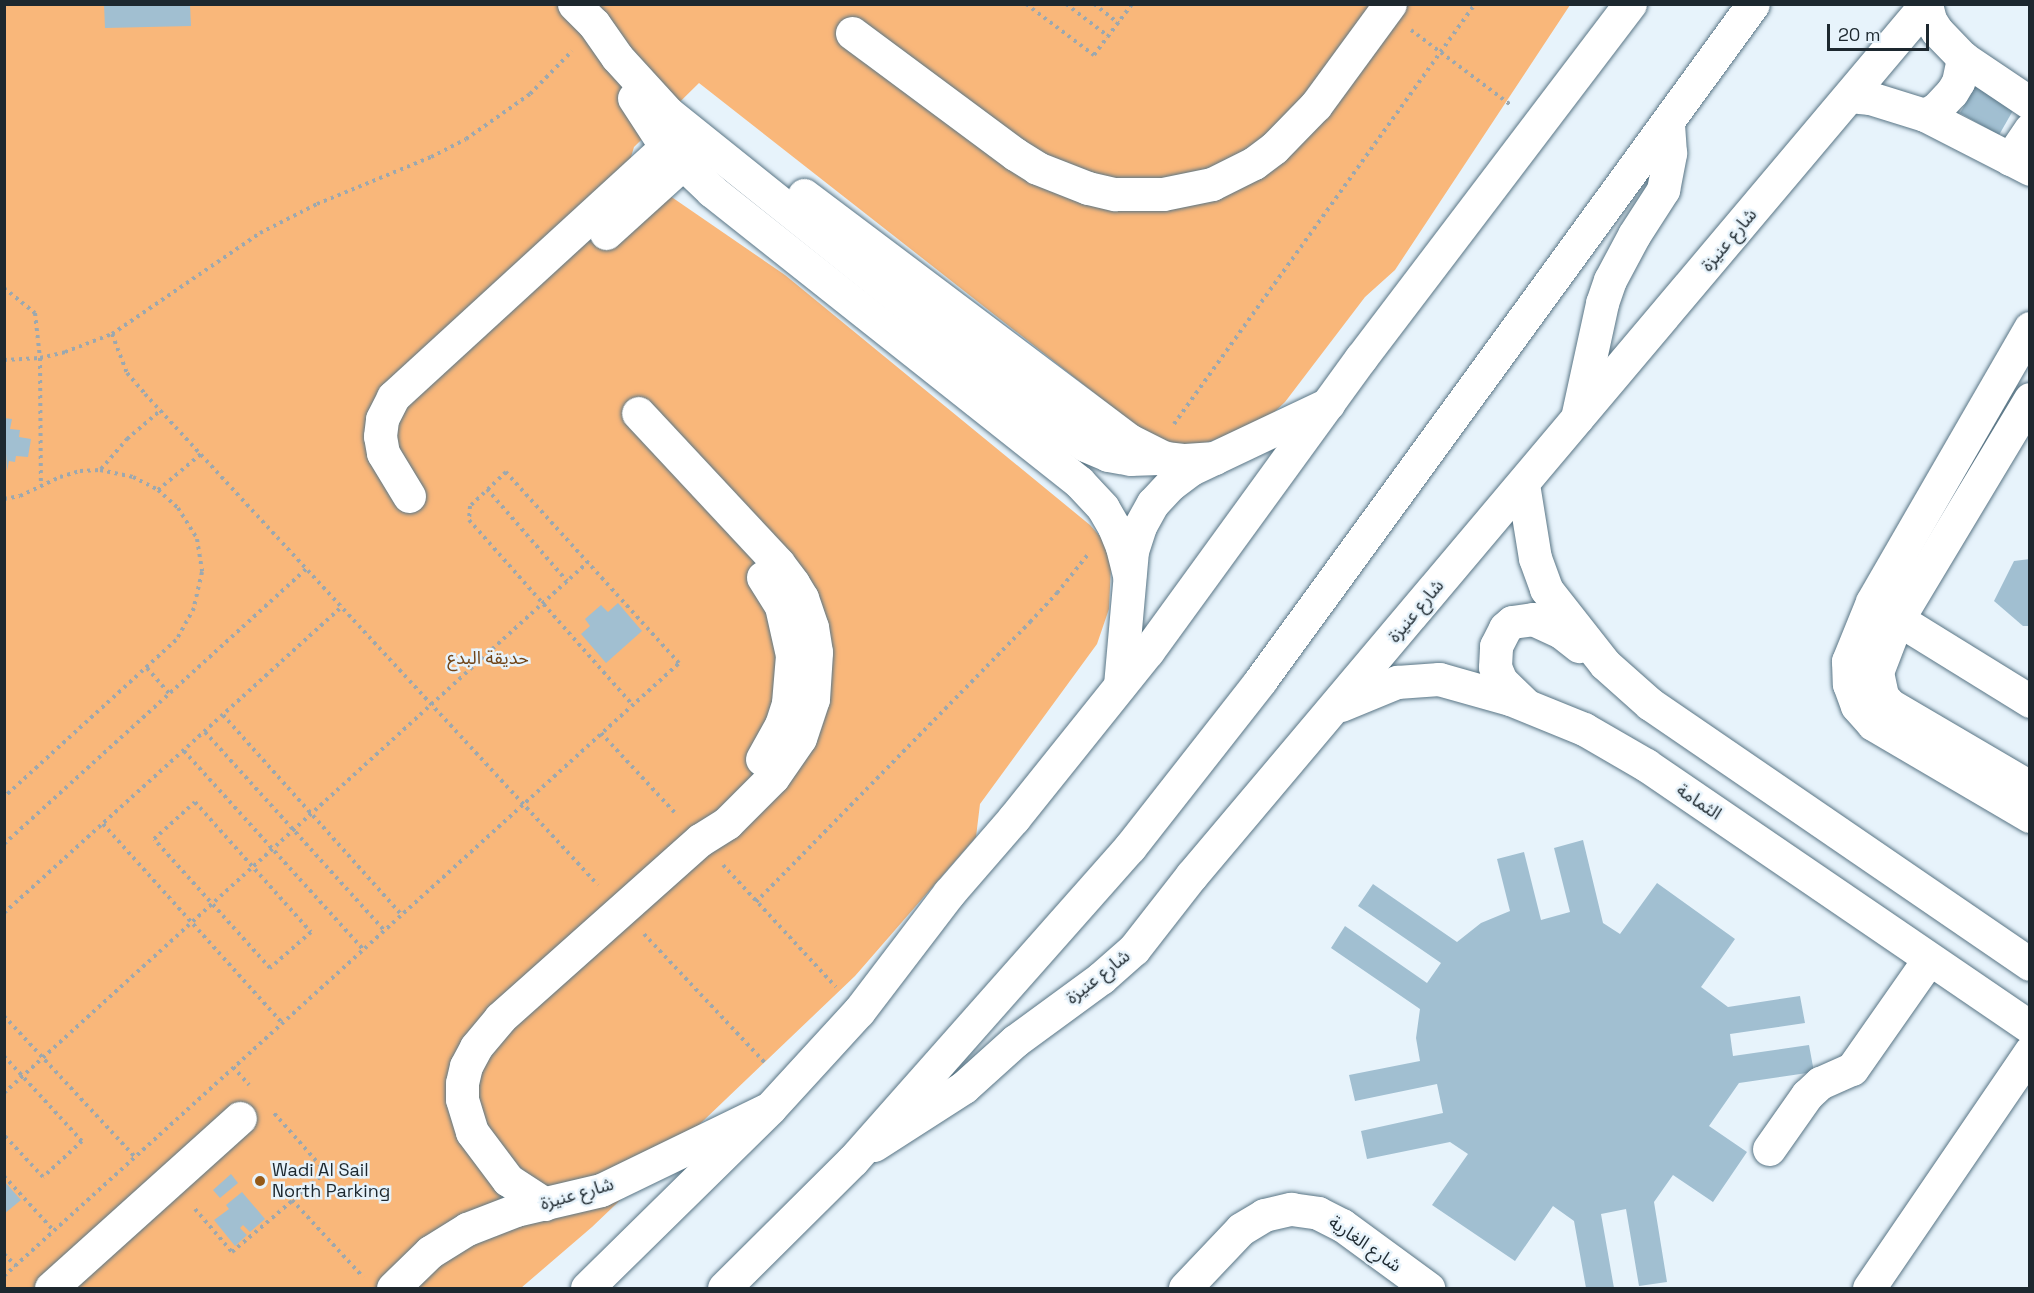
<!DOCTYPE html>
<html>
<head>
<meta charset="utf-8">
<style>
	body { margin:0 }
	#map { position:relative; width:2034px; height:1293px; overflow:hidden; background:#e7f3fb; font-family:"Space Grotesk","Noto Sans Arabic",sans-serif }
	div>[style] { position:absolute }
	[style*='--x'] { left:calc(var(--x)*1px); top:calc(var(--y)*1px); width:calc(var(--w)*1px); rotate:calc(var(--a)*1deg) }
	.green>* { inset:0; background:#f9b77a }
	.building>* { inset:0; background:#a1bfd1 }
	.path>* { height:4px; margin-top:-2px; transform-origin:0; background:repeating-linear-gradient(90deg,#9ca8af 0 3px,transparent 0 7.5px) }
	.roads { filter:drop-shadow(0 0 2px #597585) drop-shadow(0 0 2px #597585) }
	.minor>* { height:33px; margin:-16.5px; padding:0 16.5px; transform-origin:16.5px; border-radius:16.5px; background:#fff }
	.major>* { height:33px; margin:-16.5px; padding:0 16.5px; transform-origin:16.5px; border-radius:16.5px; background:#fff }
	.dots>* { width:16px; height:16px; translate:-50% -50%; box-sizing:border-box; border:3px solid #e7f3fb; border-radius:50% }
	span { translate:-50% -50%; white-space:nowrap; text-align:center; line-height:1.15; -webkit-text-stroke:5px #e7f3fb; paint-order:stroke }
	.street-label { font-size:18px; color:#1d282f }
	.park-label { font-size:18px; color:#714518 }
	.poi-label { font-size:18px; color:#1d282f }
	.left { translate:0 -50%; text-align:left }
	.frame { position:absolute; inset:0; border:6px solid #1d282f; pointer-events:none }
	.scale { position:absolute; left:1827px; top:24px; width:102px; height:27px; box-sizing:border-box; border:3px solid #1d282f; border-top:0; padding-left:8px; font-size:18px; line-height:21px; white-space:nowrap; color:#1d282f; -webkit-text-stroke:4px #e7f3fb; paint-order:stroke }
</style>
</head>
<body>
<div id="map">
	<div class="green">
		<i style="clip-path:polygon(5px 5px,1570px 5px,1395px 270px,1365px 297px,1285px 402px,1264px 422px,1187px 450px,1144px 432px,699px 83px,634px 147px,631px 157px,657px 187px,785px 275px,1090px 525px,1104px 541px,1111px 565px,1109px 609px,1097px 644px,980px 804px,976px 837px,855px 976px,592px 1227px,521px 1288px,5px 1288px)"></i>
	</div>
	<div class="building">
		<i style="clip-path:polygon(104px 4px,190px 4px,191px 26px,105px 28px)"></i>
		<i style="clip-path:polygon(1976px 85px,2015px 107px,1999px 135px,1960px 113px)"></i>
		<i style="clip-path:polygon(4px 418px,12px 419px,10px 429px,20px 430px,19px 437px,31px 439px,28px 457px,16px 456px,15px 462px,9px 461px,7px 471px)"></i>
		<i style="clip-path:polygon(2030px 559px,2030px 626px,2023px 626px,1994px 601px,2014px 561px)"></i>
		<i style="clip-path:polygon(618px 603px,642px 631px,606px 663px,581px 634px,590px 626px,585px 619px,601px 605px,608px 612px)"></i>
		<i style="clip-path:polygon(1583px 840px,1603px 923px,1620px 934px,1657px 883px,1735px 939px,1701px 987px,1728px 1007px,1800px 996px,1805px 1023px,1730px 1034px,1733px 1056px,1809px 1045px,1814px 1072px,1739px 1083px,1709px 1126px,1747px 1152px,1713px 1202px,1673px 1175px,1654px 1202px,1667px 1282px,1639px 1286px,1626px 1209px,1601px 1214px,1614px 1288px,1586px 1288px,1574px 1221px,1553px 1206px,1515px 1261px,1432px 1205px,1468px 1154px,1450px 1142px,1367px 1159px,1361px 1131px,1443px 1113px,1437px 1084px,1355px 1101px,1349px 1075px,1420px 1061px,1416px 1038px,1420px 1009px,1331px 948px,1345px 926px,1427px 983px,1441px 963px,1358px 906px,1373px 884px,1457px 942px,1481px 923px,1510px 911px,1497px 859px,1524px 852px,1541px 920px,1570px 912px,1554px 848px)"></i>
		<i style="clip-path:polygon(231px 1174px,238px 1183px,220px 1198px,213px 1190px)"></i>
		<i style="clip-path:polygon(4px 1181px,21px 1200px,4px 1214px)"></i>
		<i style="clip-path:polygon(242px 1192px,265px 1219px,250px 1232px,243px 1225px,240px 1228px,247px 1235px,235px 1246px,214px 1220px,229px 1209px,226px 1205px)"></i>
	</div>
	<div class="path">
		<i style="--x:1026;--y:4;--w:85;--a:36.9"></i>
		<i style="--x:1094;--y:55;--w:64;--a:-53.3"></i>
		<i style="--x:1066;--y:4;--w:53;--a:37.3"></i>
		<i style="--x:1094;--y:4;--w:31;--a:38"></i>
		<i style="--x:1411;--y:30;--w:125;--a:36.9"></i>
		<i style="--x:4;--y:288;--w:40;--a:39"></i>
		<i style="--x:35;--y:313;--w:45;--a:83.7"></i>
		<i style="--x:40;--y:358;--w:128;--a:89.6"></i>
		<i style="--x:112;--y:334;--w:42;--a:69"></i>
		<i style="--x:127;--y:373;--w:28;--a:49"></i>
		<i style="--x:145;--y:394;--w:668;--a:47.31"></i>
		<i style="--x:4;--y:360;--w:36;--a:-3"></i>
		<i style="--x:40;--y:358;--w:26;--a:-13"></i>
		<i style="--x:65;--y:352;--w:50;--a:-21"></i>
		<i style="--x:112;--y:334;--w:179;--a:-34.3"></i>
		<i style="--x:260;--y:233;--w:64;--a:-27"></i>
		<i style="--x:317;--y:204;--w:123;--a:-22.4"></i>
		<i style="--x:431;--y:157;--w:39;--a:-27"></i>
		<i style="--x:466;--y:139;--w:78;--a:-35.1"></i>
		<i style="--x:530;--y:94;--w:60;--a:-45.7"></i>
		<i style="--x:1174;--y:424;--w:517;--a:-54.37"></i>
		<i style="--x:101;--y:469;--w:40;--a:-49"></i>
		<i style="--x:127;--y:439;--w:45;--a:-40.5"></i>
		<i style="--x:487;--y:489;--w:122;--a:49"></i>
		<i style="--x:158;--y:490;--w:56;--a:-39.9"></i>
		<i style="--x:4;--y:499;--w:16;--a:-11"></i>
		<i style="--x:20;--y:496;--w:44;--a:-25.4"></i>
		<i style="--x:60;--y:477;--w:21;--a:-17"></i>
		<i style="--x:80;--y:471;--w:20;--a:-3"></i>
		<i style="--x:100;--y:470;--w:34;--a:12"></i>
		<i style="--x:133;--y:477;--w:28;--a:27"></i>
		<i style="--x:158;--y:490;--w:27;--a:42"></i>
		<i style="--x:178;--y:508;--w:36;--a:58"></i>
		<i style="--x:197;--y:539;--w:33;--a:81"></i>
		<i style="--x:202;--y:572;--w:37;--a:103"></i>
		<i style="--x:194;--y:608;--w:37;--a:119"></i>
		<i style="--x:176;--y:640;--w:233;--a:137.6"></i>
		<i style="--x:147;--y:668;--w:35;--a:49"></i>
		<i style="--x:223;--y:715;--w:267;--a:48.2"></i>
		<i style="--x:205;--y:732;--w:267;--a:47.9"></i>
		<i style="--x:601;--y:733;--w:112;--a:47.2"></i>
		<i style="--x:184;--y:751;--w:267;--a:47.9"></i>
		<i style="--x:195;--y:802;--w:174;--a:48.3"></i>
		<i style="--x:311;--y:932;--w:55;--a:138.7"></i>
		<i style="--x:270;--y:968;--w:173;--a:-132"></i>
		<i style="--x:154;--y:839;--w:55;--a:-42.1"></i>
		<i style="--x:103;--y:824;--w:268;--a:48"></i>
		<i style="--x:4;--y:844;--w:410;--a:-42.3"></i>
		<i style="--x:723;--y:865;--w:166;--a:47.2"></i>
		<i style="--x:756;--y:902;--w:392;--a:-45.6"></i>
		<i style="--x:1030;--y:622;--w:40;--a:-47"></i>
		<i style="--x:1057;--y:593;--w:51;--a:-51.3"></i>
		<i style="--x:4;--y:913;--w:457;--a:-42.2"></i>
		<i style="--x:644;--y:934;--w:178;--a:46.8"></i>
		<i style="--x:4;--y:1016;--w:192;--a:47.1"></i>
		<i style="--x:4;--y:1056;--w:115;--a:47.5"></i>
		<i style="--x:82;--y:1141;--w:53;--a:137.3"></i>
		<i style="--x:43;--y:1177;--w:57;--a:-132.9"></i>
		<i style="--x:233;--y:1067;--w:24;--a:48"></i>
		<i style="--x:4;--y:1093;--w:789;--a:-42.28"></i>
		<i style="--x:4;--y:1176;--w:74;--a:47.7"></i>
		<i style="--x:292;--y:1200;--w:105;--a:47.3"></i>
		<i style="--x:195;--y:1209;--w:57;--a:49.3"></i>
		<i style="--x:232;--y:1252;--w:123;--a:-40.4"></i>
		<i style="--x:326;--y:1172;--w:79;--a:-131.4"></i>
		<i style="--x:4;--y:1254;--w:17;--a:45"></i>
		<i style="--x:4;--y:1276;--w:912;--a:-42.24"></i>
		<i style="--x:679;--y:663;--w:258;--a:-132.2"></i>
		<i style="--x:506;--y:472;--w:50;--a:136.6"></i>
		<i style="--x:470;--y:506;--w:14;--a:94"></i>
		<i style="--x:469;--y:520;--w:246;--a:48.5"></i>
	</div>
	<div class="roads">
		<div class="minor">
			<i style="--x:574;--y:4;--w:28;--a:45"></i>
			<i style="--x:594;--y:24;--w:40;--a:55.1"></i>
			<i style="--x:617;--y:57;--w:76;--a:47.7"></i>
			<i style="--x:668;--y:113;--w:510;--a:38.71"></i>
			<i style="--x:1066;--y:432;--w:23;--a:34"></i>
			<i style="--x:1085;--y:445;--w:25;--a:23"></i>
			<i style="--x:1108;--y:455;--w:23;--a:10"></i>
			<i style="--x:1131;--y:459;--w:34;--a:-2"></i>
			<i style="--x:1926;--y:4;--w:16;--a:76"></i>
			<i style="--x:1930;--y:20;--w:13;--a:58"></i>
			<i style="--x:1937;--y:31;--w:37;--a:46"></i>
			<i style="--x:1963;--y:58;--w:81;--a:33.9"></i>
			<i style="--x:852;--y:33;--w:203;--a:36.6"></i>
			<i style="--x:1015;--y:154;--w:26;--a:32"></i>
			<i style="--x:1037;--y:168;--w:55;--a:21.4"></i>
			<i style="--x:1088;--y:188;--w:28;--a:13"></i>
			<i style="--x:1115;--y:194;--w:48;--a:0"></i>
			<i style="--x:1163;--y:194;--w:50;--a:-11.5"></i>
			<i style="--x:1212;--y:184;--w:47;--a:-26.6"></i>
			<i style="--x:1254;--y:163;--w:25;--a:-37"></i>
			<i style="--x:1274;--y:148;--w:60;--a:-45.7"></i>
			<i style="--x:1316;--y:105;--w:125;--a:-53.8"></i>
			<i style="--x:1850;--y:96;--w:20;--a:6"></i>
			<i style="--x:1870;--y:98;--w:58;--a:17.2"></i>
			<i style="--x:1925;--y:115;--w:118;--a:27.2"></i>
			<i style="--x:634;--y:98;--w:59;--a:56.9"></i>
			<i style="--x:666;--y:147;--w:64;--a:43.7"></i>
			<i style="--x:712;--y:191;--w:468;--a:38.4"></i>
			<i style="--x:1079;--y:482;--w:35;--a:47"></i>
			<i style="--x:1103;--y:508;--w:22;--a:60"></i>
			<i style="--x:1114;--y:527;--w:22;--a:68"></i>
			<i style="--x:1122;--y:547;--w:30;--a:76"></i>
			<i style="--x:1925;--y:115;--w:13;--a:-29"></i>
			<i style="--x:1936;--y:109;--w:23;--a:-47"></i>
			<i style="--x:1952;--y:92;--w:12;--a:-59"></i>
			<i style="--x:1958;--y:82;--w:25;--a:-78"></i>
			<i style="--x:2010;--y:159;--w:36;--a:-56"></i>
			<i style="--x:804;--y:195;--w:407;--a:37"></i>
			<i style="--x:1129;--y:440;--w:40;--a:26.6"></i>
			<i style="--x:1165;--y:458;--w:20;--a:6"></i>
			<i style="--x:1185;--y:460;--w:30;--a:-4"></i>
			<i style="--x:606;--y:233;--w:103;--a:-42.2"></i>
			<i style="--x:2030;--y:328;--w:316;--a:120"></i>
			<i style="--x:1872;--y:602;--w:64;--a:112.1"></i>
			<i style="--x:1848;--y:661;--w:23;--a:88"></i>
			<i style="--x:1849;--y:684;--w:23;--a:70"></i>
			<i style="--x:1857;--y:706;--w:24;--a:48"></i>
			<i style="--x:1873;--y:724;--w:182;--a:30.4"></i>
			<i style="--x:2030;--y:399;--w:258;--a:121"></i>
			<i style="--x:1897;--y:620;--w:56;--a:111"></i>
			<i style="--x:1877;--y:672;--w:25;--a:78"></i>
			<i style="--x:1882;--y:696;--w:12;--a:48"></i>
			<i style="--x:1890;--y:705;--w:162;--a:30.4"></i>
			<i style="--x:1523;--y:484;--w:75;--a:80.8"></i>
			<i style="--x:1535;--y:558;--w:33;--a:70"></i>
			<i style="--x:1546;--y:589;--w:95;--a:51.8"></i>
			<i style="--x:1605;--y:664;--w:60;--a:41.6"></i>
			<i style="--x:1650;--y:704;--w:460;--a:34.4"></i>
			<i style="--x:409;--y:496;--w:50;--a:-121.2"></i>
			<i style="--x:383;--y:453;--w:17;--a:-100"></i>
			<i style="--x:380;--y:436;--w:17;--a:-83"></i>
			<i style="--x:382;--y:419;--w:25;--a:-63"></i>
			<i style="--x:393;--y:397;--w:370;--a:-42.5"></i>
			<i style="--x:1878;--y:607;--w:179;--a:31.7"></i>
			<i style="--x:1120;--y:685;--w:135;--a:-84.9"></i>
			<i style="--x:1132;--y:551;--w:26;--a:-72"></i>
			<i style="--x:1140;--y:526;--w:26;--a:-61"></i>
			<i style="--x:1153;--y:503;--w:26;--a:-47"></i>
			<i style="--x:1171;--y:484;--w:25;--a:-37"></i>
			<i style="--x:1191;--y:469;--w:152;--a:-25.4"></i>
			<i style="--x:1524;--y:703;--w:32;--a:-136"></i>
			<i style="--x:1501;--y:681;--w:15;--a:-113"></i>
			<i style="--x:1495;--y:667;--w:21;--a:-87"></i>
			<i style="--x:1496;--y:646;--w:20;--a:-63"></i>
			<i style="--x:1505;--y:628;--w:9;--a:-41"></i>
			<i style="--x:1512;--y:622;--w:21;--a:-8"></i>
			<i style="--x:1533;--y:619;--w:31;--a:25"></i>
			<i style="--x:1561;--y:632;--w:23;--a:38"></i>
			<i style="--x:1341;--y:705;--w:61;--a:-22.3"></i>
			<i style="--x:1397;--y:682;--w:42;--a:-4.1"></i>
			<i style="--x:1439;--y:679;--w:74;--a:15.7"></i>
			<i style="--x:1510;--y:699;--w:80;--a:22.1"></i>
			<i style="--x:1584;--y:729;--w:72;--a:30.1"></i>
			<i style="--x:1646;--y:765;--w:465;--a:34.3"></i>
			<i style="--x:762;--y:759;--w:39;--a:-61"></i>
			<i style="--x:781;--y:725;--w:23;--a:-72"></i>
			<i style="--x:788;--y:703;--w:48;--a:-85.2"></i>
			<i style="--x:792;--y:655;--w:50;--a:-102.7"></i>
			<i style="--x:781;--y:606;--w:34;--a:-122"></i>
			<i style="--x:874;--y:1145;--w:107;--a:-32.8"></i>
			<i style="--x:964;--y:1087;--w:69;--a:-42"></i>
			<i style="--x:1015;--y:1041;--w:107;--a:-36.2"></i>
			<i style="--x:1101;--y:978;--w:44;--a:-41.3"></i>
			<i style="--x:1134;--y:949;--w:93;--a:-52"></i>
			<i style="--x:1191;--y:876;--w:1140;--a:-49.87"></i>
			<i style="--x:1769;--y:1149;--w:66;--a:-54.9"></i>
			<i style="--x:1807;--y:1095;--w:18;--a:-43"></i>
			<i style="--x:1820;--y:1083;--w:35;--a:-24"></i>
			<i style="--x:1852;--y:1069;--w:134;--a:-55"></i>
			<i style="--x:545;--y:1204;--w:44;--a:-147"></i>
			<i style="--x:508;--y:1180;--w:60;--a:-126.9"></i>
			<i style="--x:472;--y:1132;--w:34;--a:-107"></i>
			<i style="--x:462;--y:1099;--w:16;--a:-90"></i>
			<i style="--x:462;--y:1083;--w:17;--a:-77"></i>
			<i style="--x:466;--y:1066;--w:21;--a:-62"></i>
			<i style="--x:476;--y:1047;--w:38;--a:-50"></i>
			<i style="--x:500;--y:1018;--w:268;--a:-41.7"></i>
			<i style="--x:700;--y:840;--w:32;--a:-32"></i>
			<i style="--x:727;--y:823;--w:65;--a:-45"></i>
			<i style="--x:773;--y:777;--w:47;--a:-55.3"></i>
			<i style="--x:800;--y:738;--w:41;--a:-71.6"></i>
			<i style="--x:813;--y:699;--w:47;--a:-86.3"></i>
			<i style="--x:816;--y:652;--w:25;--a:-99"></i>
			<i style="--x:812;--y:627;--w:31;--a:-109"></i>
			<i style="--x:802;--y:598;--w:17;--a:-121"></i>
			<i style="--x:793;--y:583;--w:25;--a:-127"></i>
			<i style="--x:778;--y:563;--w:205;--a:-133"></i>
			<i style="--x:51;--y:1288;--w:254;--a:-42"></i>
			<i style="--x:393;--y:1288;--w:52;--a:-44.2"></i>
			<i style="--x:430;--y:1252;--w:44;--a:-31.9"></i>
			<i style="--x:467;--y:1229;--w:53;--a:-21.2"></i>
			<i style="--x:516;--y:1210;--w:87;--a:-13.2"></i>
			<i style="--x:601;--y:1190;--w:183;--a:-25.9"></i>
			<i style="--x:1185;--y:1288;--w:81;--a:-46.5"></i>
			<i style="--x:1241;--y:1229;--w:27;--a:-31"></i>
			<i style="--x:1264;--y:1215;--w:28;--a:-13"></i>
			<i style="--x:1291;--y:1209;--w:27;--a:8"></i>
			<i style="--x:1318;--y:1213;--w:27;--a:27"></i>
			<i style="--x:1342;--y:1225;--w:107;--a:36.2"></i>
			<i style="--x:1869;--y:1288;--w:286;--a:-55.7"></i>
		</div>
		<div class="major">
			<i style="--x:1577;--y:418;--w:118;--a:-77.7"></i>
			<i style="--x:1602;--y:303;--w:24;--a:-71"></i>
			<i style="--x:1610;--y:280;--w:51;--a:-61.9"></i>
			<i style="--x:1634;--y:235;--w:54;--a:-57.2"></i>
			<i style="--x:1663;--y:190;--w:38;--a:-79"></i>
			<i style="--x:1670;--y:153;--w:31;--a:-94"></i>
			<i style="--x:587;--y:1288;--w:257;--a:-44.5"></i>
			<i style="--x:770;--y:1108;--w:132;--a:-47.5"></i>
			<i style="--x:859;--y:1011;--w:148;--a:-52.7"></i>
			<i style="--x:949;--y:893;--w:99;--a:-49.1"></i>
			<i style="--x:1014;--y:818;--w:214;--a:-51.3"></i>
			<i style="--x:1148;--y:651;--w:362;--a:-54"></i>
			<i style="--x:1361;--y:358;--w:445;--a:-52.8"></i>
			<i style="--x:724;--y:1288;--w:182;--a:-44.8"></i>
			<i style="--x:853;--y:1160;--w:418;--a:-48.5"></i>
			<i style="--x:1130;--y:847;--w:211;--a:-51.9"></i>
			<i style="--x:1260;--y:681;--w:837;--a:-53.94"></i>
		</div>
	</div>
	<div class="dots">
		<i style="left:260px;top:1181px;background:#945918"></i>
	</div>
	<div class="street-label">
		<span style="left:1729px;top:240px;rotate:-50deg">شارع عنيزة</span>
		<span style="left:1416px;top:611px;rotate:-50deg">شارع عنيزة</span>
		<span style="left:1699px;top:802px;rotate:34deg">الثمامة</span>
		<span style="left:1098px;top:977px;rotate:-38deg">شارع عنيزة</span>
		<span style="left:577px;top:1194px;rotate:-16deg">شارع عنيزة</span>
		<span style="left:1365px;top:1244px;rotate:35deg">شارع الغارية</span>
	</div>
	<div class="park-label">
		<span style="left:488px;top:658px">حديقة البدع</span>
	</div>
	<div class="poi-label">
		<span class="left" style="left:272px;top:1181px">Wadi Al Sail<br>North Parking</span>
	</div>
	<div class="frame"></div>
	<div class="scale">20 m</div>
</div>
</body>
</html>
